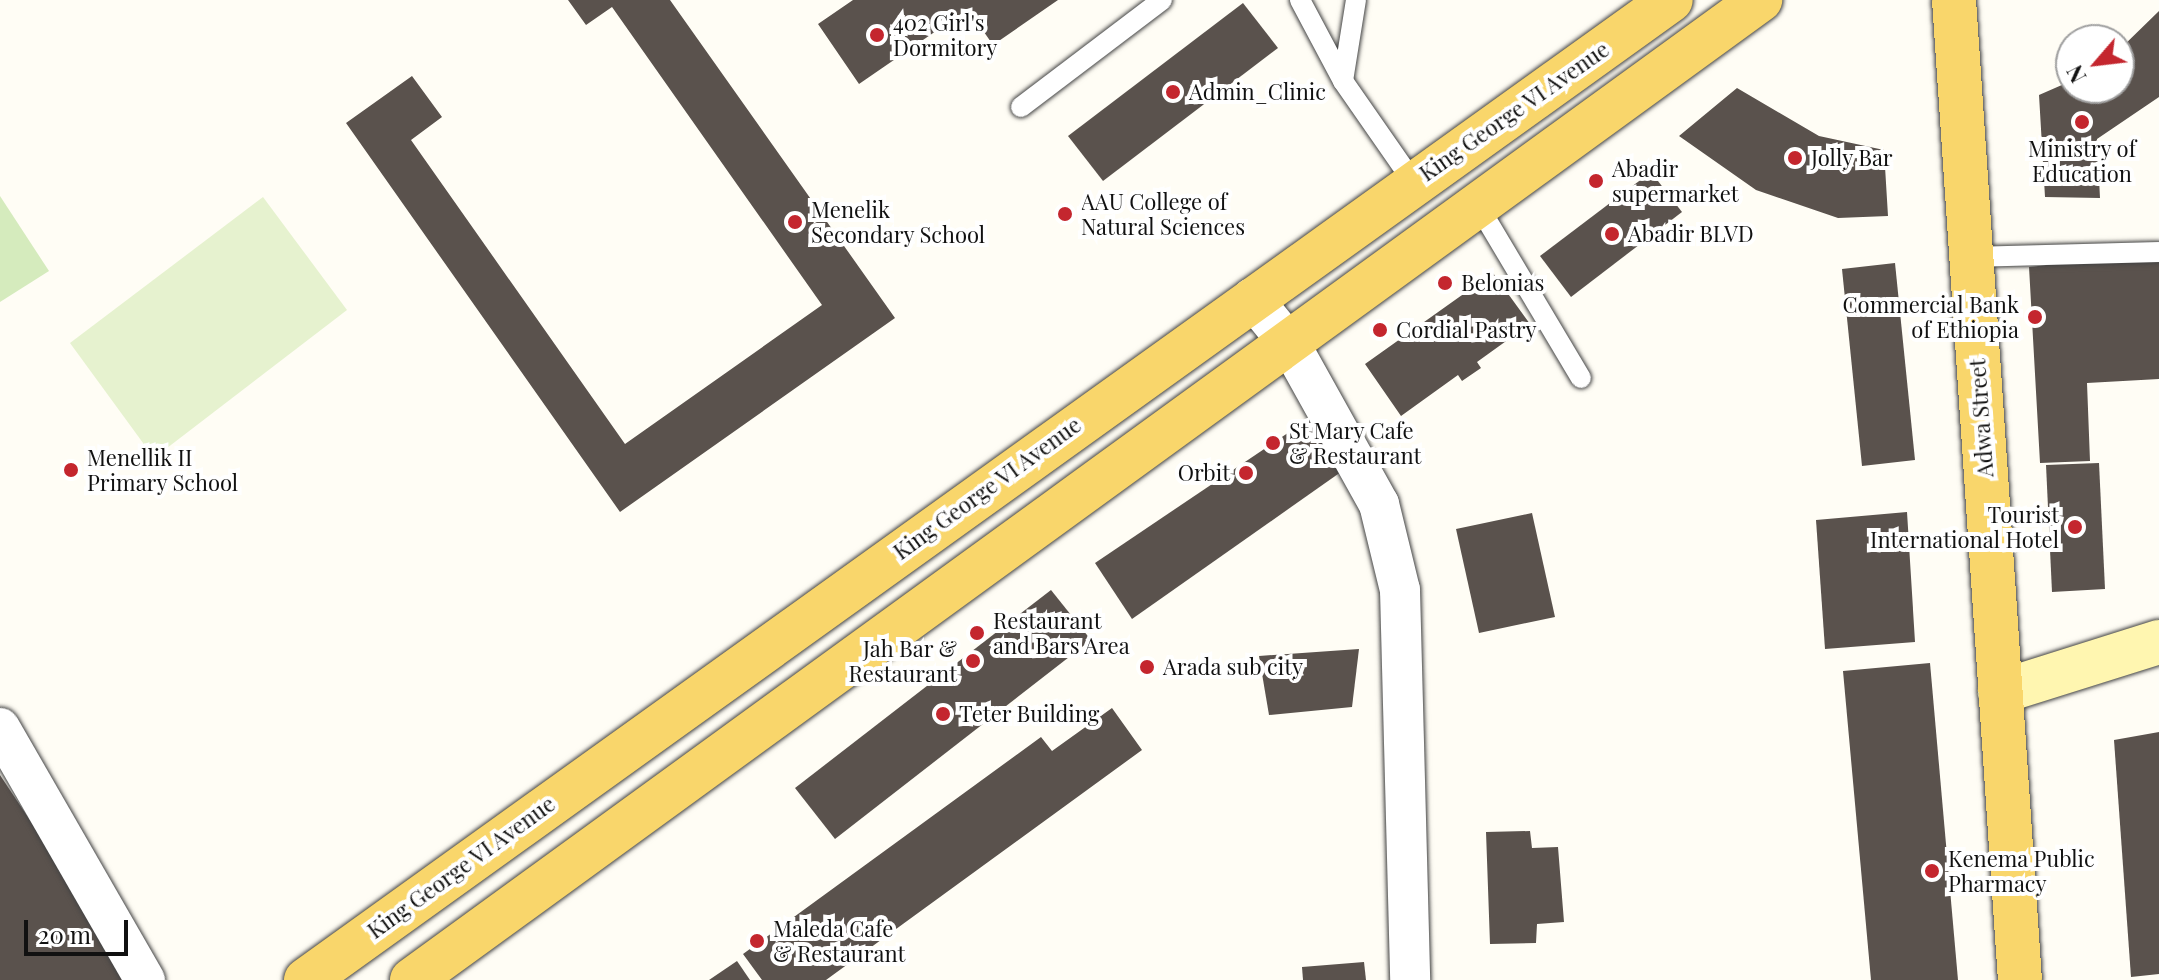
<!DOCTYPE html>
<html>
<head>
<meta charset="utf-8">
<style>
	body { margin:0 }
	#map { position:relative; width:2159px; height:980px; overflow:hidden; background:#fffdf5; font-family:"Playfair Display",serif }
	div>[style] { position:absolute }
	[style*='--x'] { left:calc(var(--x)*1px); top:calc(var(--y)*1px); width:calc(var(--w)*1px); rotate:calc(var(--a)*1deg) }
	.green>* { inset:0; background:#d5ebbd }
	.pitch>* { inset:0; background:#e6f2cf }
	.building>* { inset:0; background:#5a524d }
	.roads { filter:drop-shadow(0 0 2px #444) drop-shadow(0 0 2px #444) }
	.lane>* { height:20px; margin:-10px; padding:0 10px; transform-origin:10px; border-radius:10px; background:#fff }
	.street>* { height:40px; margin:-20px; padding:0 20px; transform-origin:20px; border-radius:20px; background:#fff }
	.secondary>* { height:44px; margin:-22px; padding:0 22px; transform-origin:22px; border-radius:22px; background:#fff6b0 }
	.primary>* { height:44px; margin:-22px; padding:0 22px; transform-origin:22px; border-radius:22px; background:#f9d66b }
	.dots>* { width:22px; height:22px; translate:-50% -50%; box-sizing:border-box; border:4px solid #fff; border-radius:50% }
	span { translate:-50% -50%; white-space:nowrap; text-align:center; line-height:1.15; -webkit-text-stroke:8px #fff; paint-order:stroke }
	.poi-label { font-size:22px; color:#111 }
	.left { translate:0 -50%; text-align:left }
	.right { translate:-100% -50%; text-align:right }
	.street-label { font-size:22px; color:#111 }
	.north { position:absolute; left:2055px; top:24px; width:80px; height:80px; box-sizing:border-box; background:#fff; border:2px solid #a0a0a0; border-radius:50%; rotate:242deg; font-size:22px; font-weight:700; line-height:32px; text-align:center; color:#111 }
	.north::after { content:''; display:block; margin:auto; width:28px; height:36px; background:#c4262e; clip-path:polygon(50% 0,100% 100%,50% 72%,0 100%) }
	.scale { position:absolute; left:24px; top:920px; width:104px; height:36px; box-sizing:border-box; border:4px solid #111; border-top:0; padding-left:10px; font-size:24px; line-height:28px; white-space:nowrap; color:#111; -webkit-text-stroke:6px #fff; paint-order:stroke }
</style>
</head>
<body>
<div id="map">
	<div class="green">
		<i style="clip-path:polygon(0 196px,49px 271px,0 302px)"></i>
	</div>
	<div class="pitch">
		<i style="clip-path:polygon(263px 197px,347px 310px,154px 458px,70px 343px)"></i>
	</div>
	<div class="building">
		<i style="clip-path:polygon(568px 0,670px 0,895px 318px,620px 512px,346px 123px,412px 76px,442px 117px,411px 140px,625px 444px,822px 305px,612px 7px,586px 25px)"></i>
		<i style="clip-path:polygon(853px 0,1058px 0,993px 45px,968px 9px,859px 84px,818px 24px)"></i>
		<i style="clip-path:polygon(1243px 3px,1278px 48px,1103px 181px,1068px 136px)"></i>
		<i style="clip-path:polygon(2159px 11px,2159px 97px,2097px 139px,2100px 198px,2045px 197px,2039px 95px,2071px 81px,2071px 88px,2119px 88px,2119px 50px)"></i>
		<i style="clip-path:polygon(1737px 88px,1819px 136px,1884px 150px,1888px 216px,1838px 218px,1756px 190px,1679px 136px)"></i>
		<i style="clip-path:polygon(1651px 172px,1682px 212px,1571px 297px,1540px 256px)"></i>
		<i style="clip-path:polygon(2107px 258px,2159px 260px,2159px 379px,2087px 383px,2090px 461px,2040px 463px,2029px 267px)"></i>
		<i style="clip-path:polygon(1895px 263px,1915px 460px,1862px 466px,1842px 269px)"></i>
		<i style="clip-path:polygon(1493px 273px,1530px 324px,1477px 362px,1481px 368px,1462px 381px,1458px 375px,1401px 416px,1365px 364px)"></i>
		<i style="clip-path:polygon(1313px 416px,1348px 467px,1132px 619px,1095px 563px)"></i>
		<i style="clip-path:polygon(2099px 463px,2105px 589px,2052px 592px,2046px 465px)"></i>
		<i style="clip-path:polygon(1907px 512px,1915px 642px,1825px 649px,1816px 520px)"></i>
		<i style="clip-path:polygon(1532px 513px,1555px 617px,1479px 633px,1456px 529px)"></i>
		<i style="clip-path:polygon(1051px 590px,1091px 640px,835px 839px,795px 788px)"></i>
		<i style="clip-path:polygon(1359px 649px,1352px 707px,1269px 715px,1259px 656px)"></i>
		<i style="clip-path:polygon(1930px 663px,1958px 980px,1871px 980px,1843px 671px)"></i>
		<i style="clip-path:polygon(1112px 708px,1142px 750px,826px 980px,762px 980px,743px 954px,1041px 737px,1052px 751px)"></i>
		<i style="clip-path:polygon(2159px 732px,2159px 974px,2131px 977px,2114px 740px)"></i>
		<i style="clip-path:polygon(0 775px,136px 980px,0 980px)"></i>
		<i style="clip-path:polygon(1530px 831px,1532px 848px,1558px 847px,1564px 922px,1537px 924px,1536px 943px,1490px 944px,1486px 832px)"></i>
		<i style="clip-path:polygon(737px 961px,750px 980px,709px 980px)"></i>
		<i style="clip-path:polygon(1364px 962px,1366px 980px,1303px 980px,1302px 967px)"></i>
	</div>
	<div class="roads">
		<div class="lane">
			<i style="--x:1300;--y:0;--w:92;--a:62"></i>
			<i style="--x:1343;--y:81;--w:124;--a:55.2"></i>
			<i style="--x:1343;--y:81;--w:82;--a:-80.9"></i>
			<i style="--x:1021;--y:107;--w:177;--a:-37.2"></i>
			<i style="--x:1479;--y:207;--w:199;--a:59.2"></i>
			<i style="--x:1970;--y:257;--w:189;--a:-1.5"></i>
		</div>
		<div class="street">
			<i style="--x:1252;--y:298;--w:62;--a:50.9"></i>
			<i style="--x:1291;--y:346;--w:181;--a:60.9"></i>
			<i style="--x:1379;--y:504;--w:89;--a:76.3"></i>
			<i style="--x:1400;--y:590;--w:390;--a:88.5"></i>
			<i style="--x:0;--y:728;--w:291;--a:60.1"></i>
		</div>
		<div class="secondary">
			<i style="--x:2000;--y:692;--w:167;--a:-17.5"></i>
		</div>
		<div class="primary">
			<i style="--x:1954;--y:0;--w:982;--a:86.15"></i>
			<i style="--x:306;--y:980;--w:1680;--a:-35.68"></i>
			<i style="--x:412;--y:980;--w:1667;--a:-36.02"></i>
		</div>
	</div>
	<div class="dots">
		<i style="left:877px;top:35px;background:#c4262e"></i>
		<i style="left:1173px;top:92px;background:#c4262e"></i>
		<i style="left:2082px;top:122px;background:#c4262e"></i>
		<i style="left:1795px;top:158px;background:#c4262e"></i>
		<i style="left:1596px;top:181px;background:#c4262e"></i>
		<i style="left:1065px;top:214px;background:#c4262e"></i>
		<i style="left:795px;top:222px;background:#c4262e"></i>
		<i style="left:1612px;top:234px;background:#c4262e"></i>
		<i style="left:1445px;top:283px;background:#c4262e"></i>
		<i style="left:2035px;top:317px;background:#c4262e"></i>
		<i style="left:1380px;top:330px;background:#c4262e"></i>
		<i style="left:1273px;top:443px;background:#c4262e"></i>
		<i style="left:71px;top:470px;background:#c4262e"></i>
		<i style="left:1246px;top:473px;background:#c4262e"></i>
		<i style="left:2075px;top:527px;background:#c4262e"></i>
		<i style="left:977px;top:633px;background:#c4262e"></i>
		<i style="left:973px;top:661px;background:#c4262e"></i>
		<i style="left:1147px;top:667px;background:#c4262e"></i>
		<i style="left:943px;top:714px;background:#c4262e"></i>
		<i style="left:1932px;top:871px;background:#c4262e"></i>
		<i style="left:757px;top:941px;background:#c4262e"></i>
	</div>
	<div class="poi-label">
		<span class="left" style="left:893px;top:35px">402 Girl's<br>Dormitory</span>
		<span class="left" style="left:1189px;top:92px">Admin_Clinic</span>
		<span style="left:2082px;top:161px">Ministry of<br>Education</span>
		<span class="left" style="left:1811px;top:158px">Jolly Bar</span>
		<span class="left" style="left:1612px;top:181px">Abadir<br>supermarket</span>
		<span class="left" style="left:1081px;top:214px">AAU College of<br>Natural Sciences</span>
		<span class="left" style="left:811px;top:222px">Menelik<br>Secondary School</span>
		<span class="left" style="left:1628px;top:234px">Abadir BLVD</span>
		<span class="left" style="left:1461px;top:283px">Belonias</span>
		<span class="right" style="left:2019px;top:317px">Commercial Bank<br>of Ethiopia</span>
		<span class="left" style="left:1396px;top:330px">Cordial Pastry</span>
		<span class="left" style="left:1289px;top:443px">St Mary Cafe<br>&amp; Restaurant</span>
		<span class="left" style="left:87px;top:470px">Menellik II<br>Primary School</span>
		<span class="right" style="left:1230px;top:473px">Orbit</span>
		<span class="right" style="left:2059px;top:527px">Tourist<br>International Hotel</span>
		<span class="left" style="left:993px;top:633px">Restaurant<br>and Bars Area</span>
		<span class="right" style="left:957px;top:661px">Jah Bar &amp;<br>Restaurant</span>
		<span class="left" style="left:1163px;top:667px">Arada sub city</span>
		<span class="left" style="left:959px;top:714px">Teter Building</span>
		<span class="left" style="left:1948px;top:871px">Kenema Public<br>Pharmacy</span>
		<span class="left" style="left:773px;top:941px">Maleda Cafe<br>&amp; Restaurant</span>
	</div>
	<div class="street-label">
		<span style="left:1514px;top:111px;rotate:-35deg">King George VI Avenue</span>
		<span style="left:1981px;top:418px;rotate:-94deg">Adwa Street</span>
		<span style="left:987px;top:488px;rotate:-36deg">King George VI Avenue</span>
		<span style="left:461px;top:867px;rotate:-36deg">King George VI Avenue</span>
	</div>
	<div class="north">N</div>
	<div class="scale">20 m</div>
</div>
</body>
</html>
